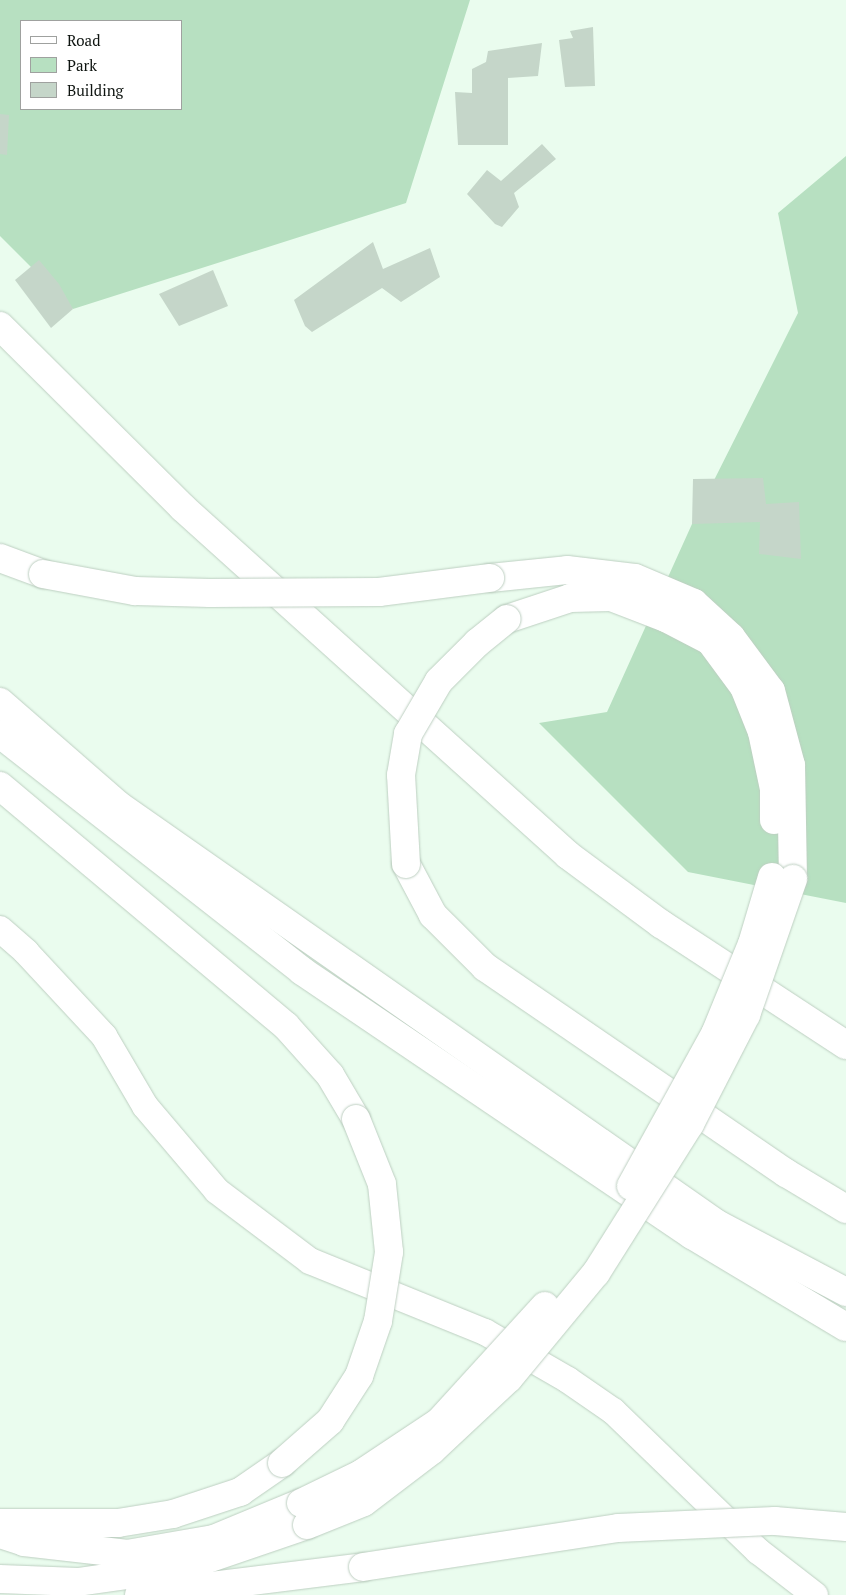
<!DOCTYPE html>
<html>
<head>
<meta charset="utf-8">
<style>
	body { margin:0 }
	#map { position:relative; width:846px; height:1595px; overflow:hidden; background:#eafcee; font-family:"PT Serif",serif }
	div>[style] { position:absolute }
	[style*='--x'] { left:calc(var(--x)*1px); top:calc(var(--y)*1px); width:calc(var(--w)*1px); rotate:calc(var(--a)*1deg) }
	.green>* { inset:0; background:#b7e0c1 }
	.building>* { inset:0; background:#c5d6c9 }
	.roads { filter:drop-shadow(0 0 1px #bdcfc1) drop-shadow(0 0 1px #bdcfc1) }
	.street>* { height:26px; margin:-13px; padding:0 13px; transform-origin:13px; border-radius:13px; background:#fff }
	.secondary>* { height:28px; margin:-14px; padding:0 14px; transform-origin:14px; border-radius:14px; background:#fff }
	.highway>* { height:28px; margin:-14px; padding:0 14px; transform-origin:14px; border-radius:14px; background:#fff }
	.bridges { filter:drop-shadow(0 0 1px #bdcfc1) drop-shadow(0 0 1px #bdcfc1) }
	.highway-bridge>* { height:28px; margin:-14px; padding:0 14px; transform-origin:14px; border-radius:14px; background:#fff }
	span { translate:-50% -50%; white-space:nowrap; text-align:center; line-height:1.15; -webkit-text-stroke:5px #fff; paint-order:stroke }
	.legend { position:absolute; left:20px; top:20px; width:162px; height:90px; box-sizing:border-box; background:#fff; border:1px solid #9fa19f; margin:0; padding:6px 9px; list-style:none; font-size:15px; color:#0e1410 }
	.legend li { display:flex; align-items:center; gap:10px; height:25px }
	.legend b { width:25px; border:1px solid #9fa19f }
</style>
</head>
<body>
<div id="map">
	<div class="green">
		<i style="clip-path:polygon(evenodd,0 0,470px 0,406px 203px,73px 309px,0 236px,0 0,21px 21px,181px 21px,181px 109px,21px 109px,21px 21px)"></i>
		<i style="clip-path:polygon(846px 156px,846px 903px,688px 872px,539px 723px,607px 712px,692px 524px,798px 313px,778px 213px)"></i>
	</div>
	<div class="building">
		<i style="clip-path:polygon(593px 27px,595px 86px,565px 87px,559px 40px,573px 38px,570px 31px)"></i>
		<i style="clip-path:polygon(542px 43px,538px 76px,508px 78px,508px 145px,458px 145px,455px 92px,472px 93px,472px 69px,486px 62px,488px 51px)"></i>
		<i style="clip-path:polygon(0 114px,9px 115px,7px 155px,0 154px)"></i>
		<i style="clip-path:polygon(542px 144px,556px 159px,514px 193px,519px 207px,502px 227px,495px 224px,467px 194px,487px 170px,501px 181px)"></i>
		<i style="clip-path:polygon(373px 242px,383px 269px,430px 248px,440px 277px,401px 302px,382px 288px,312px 332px,305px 326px,294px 300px)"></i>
		<i style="clip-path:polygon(39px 260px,59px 284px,73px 309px,51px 328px,15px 280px)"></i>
		<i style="clip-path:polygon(213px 270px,228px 306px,179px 326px,159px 294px)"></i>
		<i style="clip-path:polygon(763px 478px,766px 504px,799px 502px,801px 559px,759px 554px,760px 522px,692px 524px,693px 479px)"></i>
	</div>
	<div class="roads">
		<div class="street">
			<i style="--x:0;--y:929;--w:35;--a:41"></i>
			<i style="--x:26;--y:952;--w:115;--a:47.1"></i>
			<i style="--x:104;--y:1036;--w:81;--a:59.6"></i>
			<i style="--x:145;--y:1106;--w:111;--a:49.7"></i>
			<i style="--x:217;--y:1191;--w:116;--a:37"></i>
			<i style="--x:310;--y:1261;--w:189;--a:22.1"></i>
			<i style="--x:485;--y:1332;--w:96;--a:30"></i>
			<i style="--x:568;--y:1380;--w:55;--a:34.6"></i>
			<i style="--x:613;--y:1411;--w:202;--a:44"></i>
			<i style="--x:758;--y:1551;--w:72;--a:37.7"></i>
		</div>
		<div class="secondary">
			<i style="--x:0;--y:326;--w:257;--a:44.8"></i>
			<i style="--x:182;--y:507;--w:520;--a:42.04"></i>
			<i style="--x:568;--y:855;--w:116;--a:36.6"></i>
			<i style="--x:661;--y:924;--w:221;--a:33.2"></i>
		</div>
		<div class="highway">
			<i style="--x:0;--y:558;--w:46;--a:20.4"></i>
			<i style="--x:490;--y:578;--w:77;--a:-5.9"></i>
			<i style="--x:567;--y:570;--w:68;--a:6.7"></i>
			<i style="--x:635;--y:578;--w:64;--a:23"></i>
			<i style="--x:694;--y:603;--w:50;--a:42.6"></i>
			<i style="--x:731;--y:637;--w:67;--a:53.5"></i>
			<i style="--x:771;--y:691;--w:77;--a:74.9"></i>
			<i style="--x:791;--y:765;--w:114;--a:89"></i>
			<i style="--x:507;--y:619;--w:66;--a:-18.4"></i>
			<i style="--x:570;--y:598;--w:41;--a:-1.4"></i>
			<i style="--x:611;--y:597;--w:59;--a:20.9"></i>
			<i style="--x:666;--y:618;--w:50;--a:27.6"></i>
			<i style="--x:710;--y:641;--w:57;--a:53.5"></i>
			<i style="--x:744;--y:687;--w:48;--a:68.2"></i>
			<i style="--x:762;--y:732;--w:58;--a:78.1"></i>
			<i style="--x:774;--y:789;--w:31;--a:90"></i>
			<i style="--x:0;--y:702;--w:157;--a:41.1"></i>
			<i style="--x:118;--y:805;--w:731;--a:34.97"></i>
			<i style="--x:717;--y:1224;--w:146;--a:27.8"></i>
			<i style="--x:0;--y:734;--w:384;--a:38.1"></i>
			<i style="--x:302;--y:971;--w:471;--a:34.1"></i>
			<i style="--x:692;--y:1235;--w:179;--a:30.9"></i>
			<i style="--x:0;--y:786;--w:373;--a:40"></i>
			<i style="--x:286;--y:1026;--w:66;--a:48.1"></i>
			<i style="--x:330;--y:1075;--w:51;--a:59.4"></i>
			<i style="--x:406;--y:864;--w:58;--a:62.1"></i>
			<i style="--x:433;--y:915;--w:74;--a:45"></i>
			<i style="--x:485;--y:967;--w:365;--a:34.4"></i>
			<i style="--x:786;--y:1173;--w:70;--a:31"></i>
			<i style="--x:0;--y:1523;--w:118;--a:0"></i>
			<i style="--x:118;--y:1523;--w:56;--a:-9.3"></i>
			<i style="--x:173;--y:1514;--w:71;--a:-18.2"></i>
			<i style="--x:240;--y:1492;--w:51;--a:-34.6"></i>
			<i style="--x:0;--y:1534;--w:25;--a:18"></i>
			<i style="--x:24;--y:1542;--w:104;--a:6.6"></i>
			<i style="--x:127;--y:1554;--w:88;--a:-9.8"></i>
			<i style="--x:214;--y:1539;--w:94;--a:-22.5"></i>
			<i style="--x:0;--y:1579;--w:78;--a:2.2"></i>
			<i style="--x:78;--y:1582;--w:107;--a:-8.1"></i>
			<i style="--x:184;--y:1567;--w:130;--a:-18.9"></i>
			<i style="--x:139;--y:1595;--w:226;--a:-7.1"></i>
		</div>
	</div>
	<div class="bridges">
		<div class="highway-bridge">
			<i style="--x:43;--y:574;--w:94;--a:10.5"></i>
			<i style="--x:135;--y:591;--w:75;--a:1.5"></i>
			<i style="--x:210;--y:593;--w:169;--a:-0.3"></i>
			<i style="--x:379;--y:592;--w:112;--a:-7.2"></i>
			<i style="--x:406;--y:864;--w:89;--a:-93.2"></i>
			<i style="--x:401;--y:775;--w:42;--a:-80.3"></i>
			<i style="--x:408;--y:734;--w:61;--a:-59.7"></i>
			<i style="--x:439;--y:681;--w:54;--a:-45"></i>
			<i style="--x:477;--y:643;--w:38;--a:-39"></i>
			<i style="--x:631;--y:1186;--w:174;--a:-61.1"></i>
			<i style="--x:715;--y:1034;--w:97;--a:-67.7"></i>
			<i style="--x:752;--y:944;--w:70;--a:-73.4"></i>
			<i style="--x:282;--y:1463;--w:64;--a:-41.2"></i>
			<i style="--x:330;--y:1421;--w:54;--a:-57.2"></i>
			<i style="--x:359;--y:1376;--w:58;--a:-70.9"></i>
			<i style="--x:378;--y:1321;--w:70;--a:-80.9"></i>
			<i style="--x:389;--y:1252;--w:68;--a:-95.9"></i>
			<i style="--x:382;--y:1184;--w:70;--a:-111.8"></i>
			<i style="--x:301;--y:1503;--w:67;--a:-25.8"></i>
			<i style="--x:361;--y:1474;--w:94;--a:-33.7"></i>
			<i style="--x:439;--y:1422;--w:157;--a:-47.6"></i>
			<i style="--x:307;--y:1525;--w:61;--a:-22"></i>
			<i style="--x:364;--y:1502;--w:86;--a:-37.4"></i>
			<i style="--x:432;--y:1450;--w:105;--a:-43.1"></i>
			<i style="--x:509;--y:1378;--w:136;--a:-50.4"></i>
			<i style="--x:596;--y:1273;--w:176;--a:-57.8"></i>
			<i style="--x:690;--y:1124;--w:123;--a:-62.8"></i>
			<i style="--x:746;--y:1015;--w:144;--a:-70.9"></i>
			<i style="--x:363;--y:1567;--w:258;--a:-8.7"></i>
			<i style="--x:618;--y:1528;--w:157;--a:-2.6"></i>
			<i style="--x:775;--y:1521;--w:71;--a:4.8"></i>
		</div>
	</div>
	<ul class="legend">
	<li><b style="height:6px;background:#fff"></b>Road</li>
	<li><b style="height:14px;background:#b7e0c1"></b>Park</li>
	<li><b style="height:14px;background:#c5d6c9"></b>Building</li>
	</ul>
</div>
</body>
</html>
